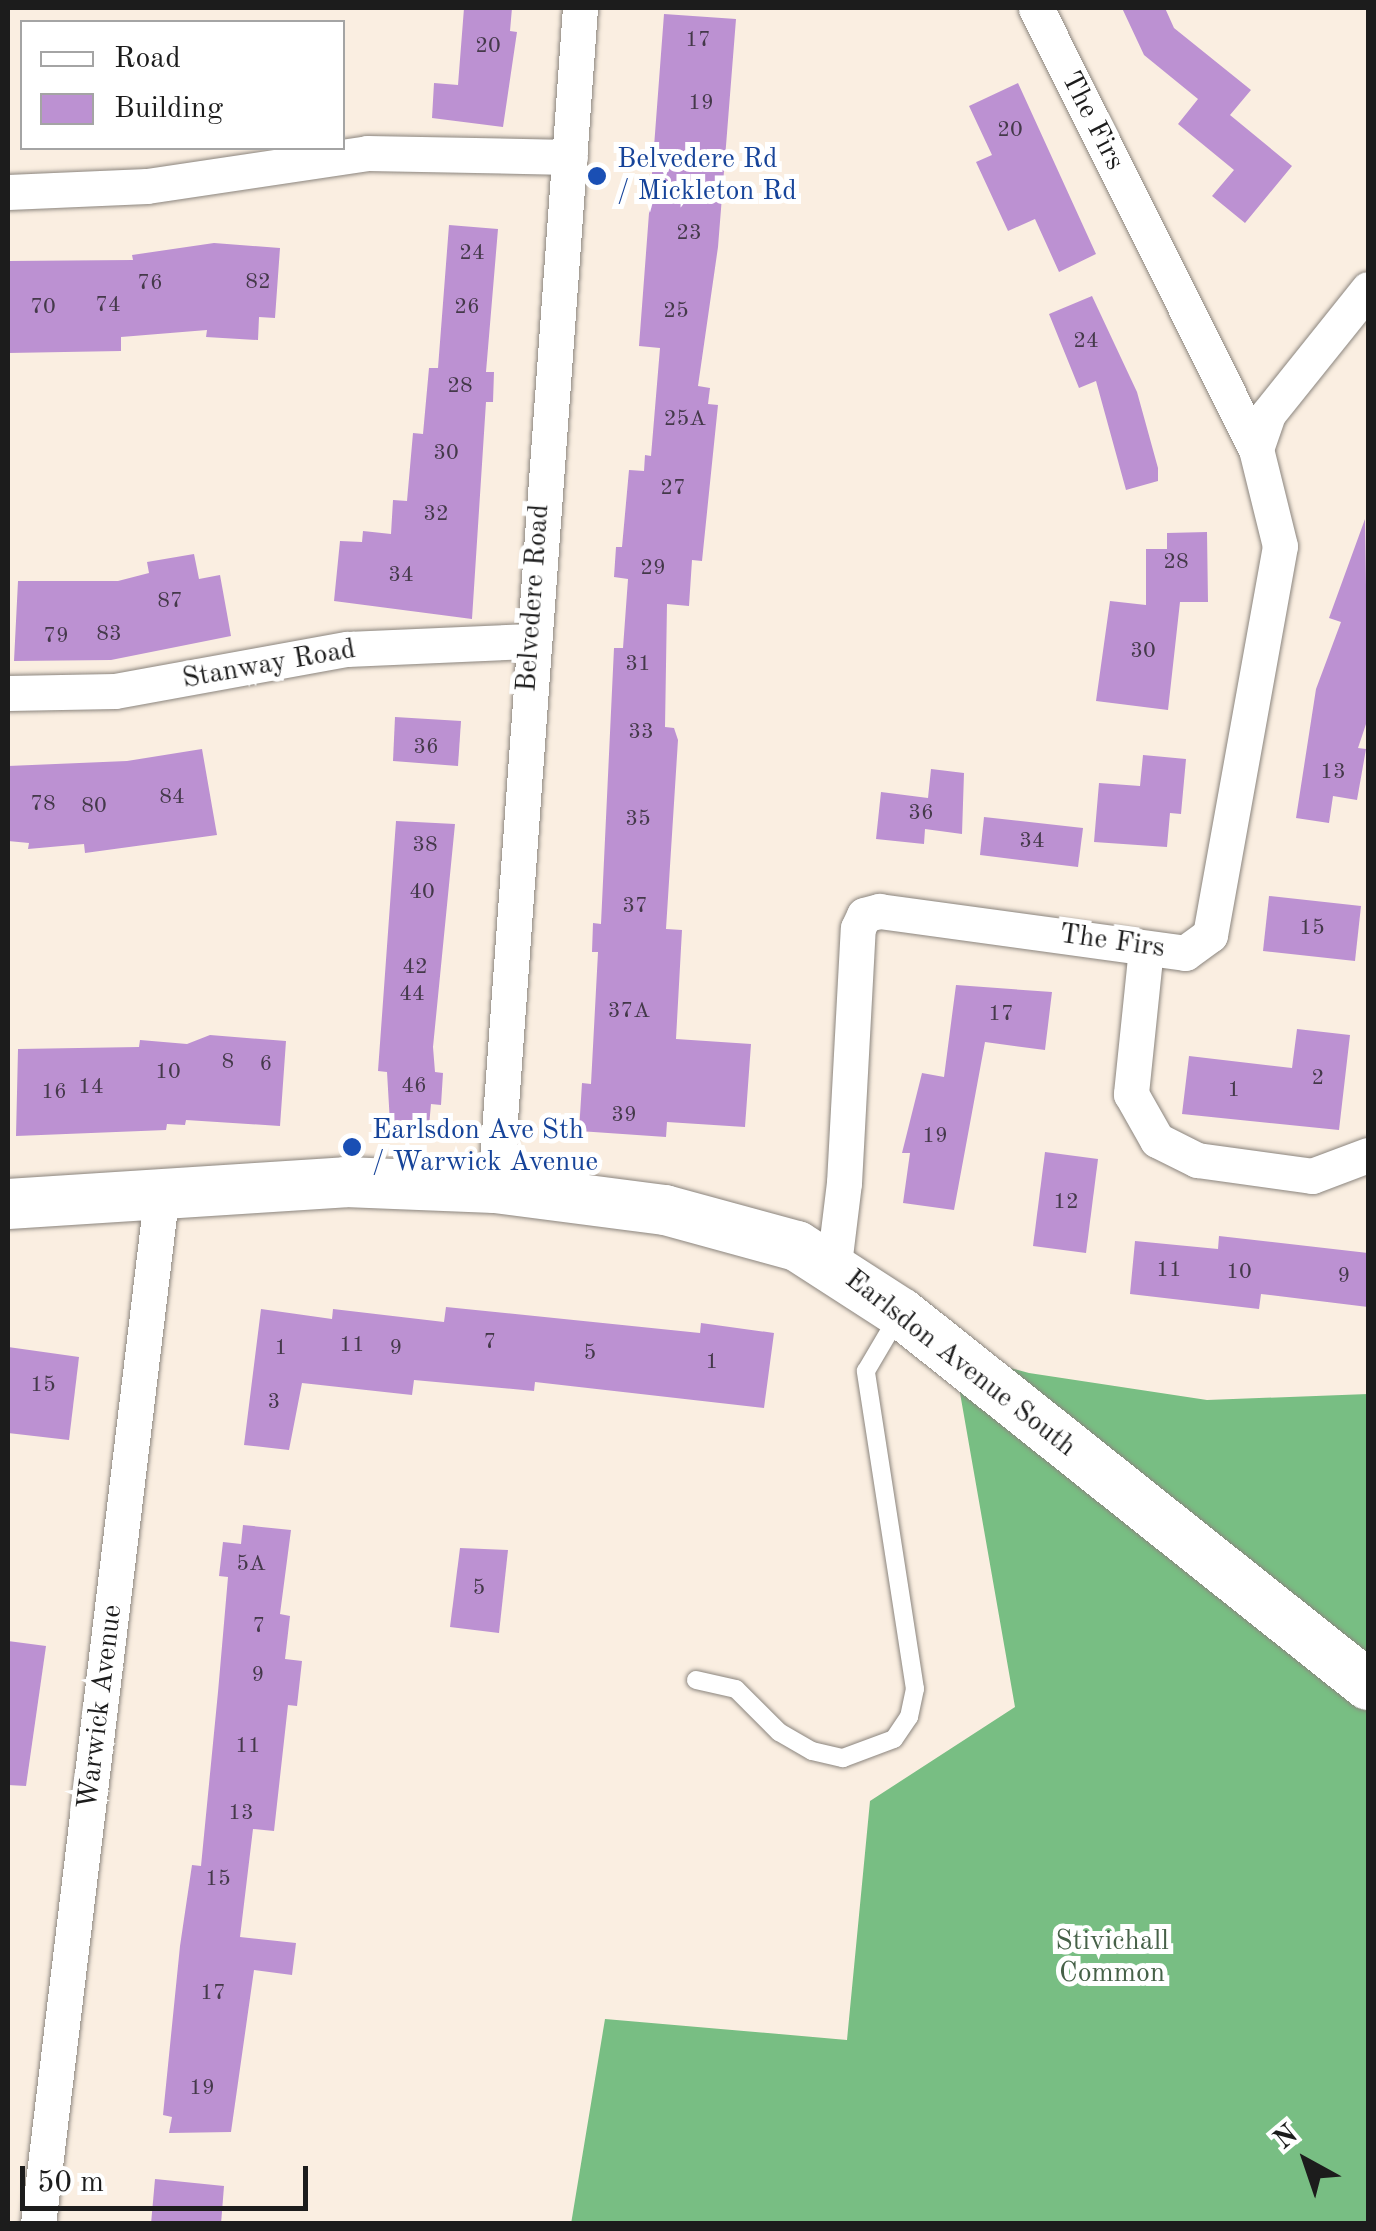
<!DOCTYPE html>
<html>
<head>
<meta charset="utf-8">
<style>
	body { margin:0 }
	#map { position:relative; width:1376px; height:2231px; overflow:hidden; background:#faeee1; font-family:"Old Standard TT",serif }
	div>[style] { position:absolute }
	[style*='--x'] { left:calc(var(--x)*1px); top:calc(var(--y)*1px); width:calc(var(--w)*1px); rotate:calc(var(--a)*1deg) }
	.forest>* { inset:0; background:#78be83 }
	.building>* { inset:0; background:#bc91d2 }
	.roads { filter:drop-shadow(0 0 2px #8b857e) drop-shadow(0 0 2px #8b857e) }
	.lane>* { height:18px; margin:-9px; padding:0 9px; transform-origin:9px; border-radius:9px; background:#fff }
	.street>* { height:35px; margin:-17.5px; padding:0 17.5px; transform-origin:17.5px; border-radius:17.5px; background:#fff }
	.secondary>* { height:50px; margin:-25px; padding:0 25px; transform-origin:25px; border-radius:25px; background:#fff }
	.dots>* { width:28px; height:28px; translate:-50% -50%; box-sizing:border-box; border:5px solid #fff; border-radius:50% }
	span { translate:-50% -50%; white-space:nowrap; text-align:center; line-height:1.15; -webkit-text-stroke:10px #fff; paint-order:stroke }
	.number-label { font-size:22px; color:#44394a }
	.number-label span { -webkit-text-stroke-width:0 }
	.street-label { font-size:28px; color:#1c1c1c }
	.transit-label { font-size:28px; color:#164399 }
	.left { translate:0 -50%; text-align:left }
	.park-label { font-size:28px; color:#466148 }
	.frame { position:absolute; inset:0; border:10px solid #1c1c1c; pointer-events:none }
	.legend { position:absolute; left:20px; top:20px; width:325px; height:130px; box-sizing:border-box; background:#fff; border:2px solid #a4a4a4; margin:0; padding:12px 18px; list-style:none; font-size:30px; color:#1c1c1c }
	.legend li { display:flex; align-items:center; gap:20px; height:50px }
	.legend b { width:50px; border:2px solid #a4a4a4 }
	.north { position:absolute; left:1256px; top:2111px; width:100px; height:100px; -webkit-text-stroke:8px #fff; paint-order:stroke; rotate:320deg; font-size:28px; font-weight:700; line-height:40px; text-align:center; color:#1c1c1c }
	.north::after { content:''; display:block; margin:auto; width:35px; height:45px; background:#1c1c1c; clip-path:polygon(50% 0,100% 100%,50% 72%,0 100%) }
	.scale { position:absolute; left:20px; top:2166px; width:288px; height:45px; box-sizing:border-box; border:5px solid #1c1c1c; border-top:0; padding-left:12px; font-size:30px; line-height:35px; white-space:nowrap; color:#1c1c1c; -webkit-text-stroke:8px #fff; paint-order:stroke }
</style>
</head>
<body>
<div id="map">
	<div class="forest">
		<i style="clip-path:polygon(953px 1353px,1029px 1373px,1207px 1400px,1368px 1394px,1368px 2223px,571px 2224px,605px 2019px,847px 2040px,870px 1801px,1015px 1707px)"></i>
	</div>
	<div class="building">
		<i style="clip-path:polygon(464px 8px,512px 8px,510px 31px,517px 32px,503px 127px,432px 118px,434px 83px,458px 85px)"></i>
		<i style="clip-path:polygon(1122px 8px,1165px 8px,1174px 28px,1251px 90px,1230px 115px,1292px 166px,1245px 223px,1212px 196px,1234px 170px,1178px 124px,1198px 99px,1144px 55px)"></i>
		<i style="clip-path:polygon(664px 14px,736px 19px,718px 247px,698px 386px,710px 388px,708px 404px,718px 405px,702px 561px,692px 560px,689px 606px,667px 604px,665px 727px,674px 728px,678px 740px,666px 929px,682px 930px,676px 1039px,751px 1044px,745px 1127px,667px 1122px,666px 1137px,579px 1131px,582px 1083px,591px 1084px,598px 952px,592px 952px,593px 923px,601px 924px,614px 648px,623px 648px,628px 579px,614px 577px,616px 547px,622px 547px,629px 470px,644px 471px,645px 455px,651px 456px,660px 348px,639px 346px)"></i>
		<i style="clip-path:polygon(1018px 83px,1096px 254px,1059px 272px,1035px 219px,1008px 231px,976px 162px,992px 155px,969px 106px)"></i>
		<i style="clip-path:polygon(449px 225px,498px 229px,486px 372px,494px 372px,493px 402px,486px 402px,472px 619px,334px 601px,340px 541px,362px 542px,363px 531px,391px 534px,393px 500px,407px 501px,413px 433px,423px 434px,429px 368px,438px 368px)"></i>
		<i style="clip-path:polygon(214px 243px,280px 248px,275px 318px,259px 317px,258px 340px,206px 337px,207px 330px,121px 337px,121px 351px,8px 353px,8px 261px,133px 260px,132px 255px)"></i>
		<i style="clip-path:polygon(1092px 296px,1137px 392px,1158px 468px,1158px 481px,1126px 490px,1096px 381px,1079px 388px,1049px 314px)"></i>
		<i style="clip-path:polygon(1365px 519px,1368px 718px,1358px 748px,1366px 749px,1357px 800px,1333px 796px,1329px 823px,1296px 818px,1316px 689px,1341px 622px,1329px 618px)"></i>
		<i style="clip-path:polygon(1207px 532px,1208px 602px,1180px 602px,1168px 710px,1096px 701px,1110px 601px,1146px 605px,1146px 549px,1167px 549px,1167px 533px)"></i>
		<i style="clip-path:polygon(194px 554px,199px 579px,220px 575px,231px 636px,111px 660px,14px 661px,18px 581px,118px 581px,149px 573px,147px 562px)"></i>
		<i style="clip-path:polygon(395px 717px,461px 721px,458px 766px,393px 761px)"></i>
		<i style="clip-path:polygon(202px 749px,217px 835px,85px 853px,84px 844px,28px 849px,29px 843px,8px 841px,8px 766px,127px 761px)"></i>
		<i style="clip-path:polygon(1143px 755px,1186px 759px,1181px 814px,1170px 813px,1167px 847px,1094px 842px,1099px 783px,1140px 786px)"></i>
		<i style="clip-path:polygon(931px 769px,964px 773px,962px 834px,925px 829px,924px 844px,876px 839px,881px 792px,928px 798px)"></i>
		<i style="clip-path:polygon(984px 817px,1083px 828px,1078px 867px,980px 855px)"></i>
		<i style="clip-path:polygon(396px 821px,455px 824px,433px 1047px,435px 1072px,443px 1073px,441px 1105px,431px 1104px,429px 1126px,390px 1123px,387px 1072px,378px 1071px)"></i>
		<i style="clip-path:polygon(1269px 896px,1361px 906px,1355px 961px,1263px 951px)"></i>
		<i style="clip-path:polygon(956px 985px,1052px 992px,1045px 1050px,985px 1042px,954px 1210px,903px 1203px,910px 1153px,902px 1153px,922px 1073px,944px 1077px)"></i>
		<i style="clip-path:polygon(1297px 1029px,1350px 1035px,1339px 1130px,1182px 1114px,1189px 1056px,1292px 1068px)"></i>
		<i style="clip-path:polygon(210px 1035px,286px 1041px,280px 1126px,186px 1120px,185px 1125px,167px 1124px,166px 1130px,16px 1136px,18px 1049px,139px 1047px,140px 1040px,187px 1044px)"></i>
		<i style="clip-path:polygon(1045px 1152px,1098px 1159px,1086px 1253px,1033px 1246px)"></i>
		<i style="clip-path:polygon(1219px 1236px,1368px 1253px,1368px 1307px,1261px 1294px,1259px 1309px,1130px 1294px,1135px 1241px,1218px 1249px)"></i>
		<i style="clip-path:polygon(446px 1307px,700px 1333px,701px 1323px,774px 1333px,764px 1408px,535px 1382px,534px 1391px,414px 1380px,412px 1395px,302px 1383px,289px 1450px,244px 1445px,261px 1309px,332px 1319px,333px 1309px,444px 1322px)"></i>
		<i style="clip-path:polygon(8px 1347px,79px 1357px,69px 1440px,8px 1433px)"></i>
		<i style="clip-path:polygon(243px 1525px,291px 1530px,280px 1614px,290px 1616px,285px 1659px,302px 1661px,297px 1706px,288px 1705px,274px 1831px,253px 1829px,240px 1937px,296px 1943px,292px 1975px,254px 1970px,231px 2132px,169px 2133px,172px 2117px,163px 2115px,180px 1946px,192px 1865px,201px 1866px,218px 1692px,228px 1577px,219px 1576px,223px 1542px,241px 1544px)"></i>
		<i style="clip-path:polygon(460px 1548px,508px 1550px,499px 1633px,450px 1627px)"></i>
		<i style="clip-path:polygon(8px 1641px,46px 1646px,26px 1786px,8px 1785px)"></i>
		<i style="clip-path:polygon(155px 2179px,224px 2186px,221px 2224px,151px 2224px)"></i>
	</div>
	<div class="roads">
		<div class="lane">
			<i style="--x:696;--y:1680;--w:41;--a:12.7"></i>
			<i style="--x:736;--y:1689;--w:61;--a:45"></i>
			<i style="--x:779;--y:1732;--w:38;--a:30"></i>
			<i style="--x:812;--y:1751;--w:32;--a:13"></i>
			<i style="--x:843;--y:1758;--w:54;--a:-20.4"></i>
			<i style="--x:894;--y:1739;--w:27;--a:-56"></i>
			<i style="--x:909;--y:1717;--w:29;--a:-78"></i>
			<i style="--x:915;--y:1689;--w:322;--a:-98.8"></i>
			<i style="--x:866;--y:1371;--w:65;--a:-59.5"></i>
		</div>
		<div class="street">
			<i style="--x:1036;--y:8;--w:493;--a:63.5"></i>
			<i style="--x:8;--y:192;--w:139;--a:-2.5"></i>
			<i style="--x:147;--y:186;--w:222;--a:-8.5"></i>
			<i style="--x:367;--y:153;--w:203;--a:1.1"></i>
			<i style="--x:8;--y:693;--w:107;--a:-1.1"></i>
			<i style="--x:115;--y:691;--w:236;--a:-10.3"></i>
			<i style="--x:347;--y:649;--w:183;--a:-2.5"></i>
			<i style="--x:1146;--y:948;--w:147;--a:95.9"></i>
			<i style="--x:1131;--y:1094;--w:53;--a:60.5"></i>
			<i style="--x:1157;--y:1140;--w:45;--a:26.6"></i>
			<i style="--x:1197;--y:1160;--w:116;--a:7.9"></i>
			<i style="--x:1312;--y:1176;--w:60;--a:-20.6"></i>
			<i style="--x:495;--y:1188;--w:1183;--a:-85.88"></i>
			<i style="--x:834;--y:1264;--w:82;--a:-83"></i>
			<i style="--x:844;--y:1183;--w:255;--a:-86.9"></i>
			<i style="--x:858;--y:928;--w:14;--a:-65"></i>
			<i style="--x:864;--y:915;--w:16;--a:-15"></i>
			<i style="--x:879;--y:911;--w:309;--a:7.8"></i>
			<i style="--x:1185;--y:953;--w:31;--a:-36"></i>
			<i style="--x:1210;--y:935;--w:395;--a:-79.8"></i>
			<i style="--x:1280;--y:546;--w:100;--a:-103.9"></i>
			<i style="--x:1256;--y:449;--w:37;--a:-71"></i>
			<i style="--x:1268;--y:414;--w:160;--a:-51.3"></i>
			<i style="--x:38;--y:2224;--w:1040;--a:-83.16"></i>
		</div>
		<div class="secondary">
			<i style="--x:8;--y:1204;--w:338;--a:-3.7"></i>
			<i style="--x:345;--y:1182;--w:150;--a:2.3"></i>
			<i style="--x:495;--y:1188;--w:171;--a:7.4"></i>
			<i style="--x:665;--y:1210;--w:137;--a:15.3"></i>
			<i style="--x:797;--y:1246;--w:124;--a:32.8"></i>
			<i style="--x:901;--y:1313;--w:597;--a:38.54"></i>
		</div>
	</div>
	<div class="dots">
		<i style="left:597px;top:176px;background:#1a4fb4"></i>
		<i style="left:352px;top:1147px;background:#1a4fb4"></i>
	</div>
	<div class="number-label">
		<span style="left:698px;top:41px">17</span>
		<span style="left:488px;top:47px">20</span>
		<span style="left:701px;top:104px">19</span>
		<span style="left:1010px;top:131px">20</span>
		<span style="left:689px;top:234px">23</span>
		<span style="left:472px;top:254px">24</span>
		<span style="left:258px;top:283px">82</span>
		<span style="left:150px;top:284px">76</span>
		<span style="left:108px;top:306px">74</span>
		<span style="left:43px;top:308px">70</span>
		<span style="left:467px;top:308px">26</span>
		<span style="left:676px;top:312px">25</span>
		<span style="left:1086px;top:342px">24</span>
		<span style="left:460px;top:387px">28</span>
		<span style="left:685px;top:420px">25A</span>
		<span style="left:446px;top:454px">30</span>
		<span style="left:673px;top:489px">27</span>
		<span style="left:436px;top:515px">32</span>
		<span style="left:1176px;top:563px">28</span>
		<span style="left:653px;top:569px">29</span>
		<span style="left:401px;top:576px">34</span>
		<span style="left:170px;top:602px">87</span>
		<span style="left:109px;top:635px">83</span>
		<span style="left:56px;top:637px">79</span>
		<span style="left:1143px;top:652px">30</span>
		<span style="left:638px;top:665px">31</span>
		<span style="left:641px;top:733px">33</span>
		<span style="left:426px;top:748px">36</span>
		<span style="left:1333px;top:773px">13</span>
		<span style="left:172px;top:798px">84</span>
		<span style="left:43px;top:805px">78</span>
		<span style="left:94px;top:807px">80</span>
		<span style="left:921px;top:814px">36</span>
		<span style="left:638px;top:820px">35</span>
		<span style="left:1032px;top:842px">34</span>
		<span style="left:425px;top:846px">38</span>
		<span style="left:422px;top:893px">40</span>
		<span style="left:635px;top:907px">37</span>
		<span style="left:1312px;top:929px">15</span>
		<span style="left:415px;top:968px">42</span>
		<span style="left:412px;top:995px">44</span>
		<span style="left:629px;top:1012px">37A</span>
		<span style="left:1001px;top:1015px">17</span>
		<span style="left:228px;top:1063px">8</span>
		<span style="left:266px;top:1065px">6</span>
		<span style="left:168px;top:1073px">10</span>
		<span style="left:1318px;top:1079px">2</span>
		<span style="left:414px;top:1087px">46</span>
		<span style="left:91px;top:1088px">14</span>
		<span style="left:1234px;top:1091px">1</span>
		<span style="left:54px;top:1093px">16</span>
		<span style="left:624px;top:1116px">39</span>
		<span style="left:935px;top:1137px">19</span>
		<span style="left:1066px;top:1203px">12</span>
		<span style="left:1169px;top:1271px">11</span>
		<span style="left:1239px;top:1273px">10</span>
		<span style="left:1344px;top:1277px">9</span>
		<span style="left:490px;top:1343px">7</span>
		<span style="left:352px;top:1346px">11</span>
		<span style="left:281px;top:1349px">1</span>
		<span style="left:396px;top:1349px">9</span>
		<span style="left:590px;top:1354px">5</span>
		<span style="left:712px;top:1363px">1</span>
		<span style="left:43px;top:1386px">15</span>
		<span style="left:274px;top:1403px">3</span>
		<span style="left:251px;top:1565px">5A</span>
		<span style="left:479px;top:1589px">5</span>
		<span style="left:259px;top:1627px">7</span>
		<span style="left:258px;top:1676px">9</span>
		<span style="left:248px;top:1747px">11</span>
		<span style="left:241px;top:1814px">13</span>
		<span style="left:218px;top:1880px">15</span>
		<span style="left:213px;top:1994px">17</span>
		<span style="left:202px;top:2089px">19</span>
	</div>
	<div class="street-label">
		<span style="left:1092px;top:121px;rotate:63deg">The Firs</span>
		<span style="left:534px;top:598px;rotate:-86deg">Belvedere Road</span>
		<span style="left:269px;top:665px;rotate:-10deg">Stanway Road</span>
		<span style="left:1112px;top:942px;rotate:8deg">The Firs</span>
		<span style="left:960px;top:1364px;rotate:38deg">Earlsdon Avenue South</span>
		<span style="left:101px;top:1707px;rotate:-83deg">Warwick Avenue</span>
	</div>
	<div class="transit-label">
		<span class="left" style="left:617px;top:176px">Belvedere Rd<br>/ Mickleton Rd</span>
		<span class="left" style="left:372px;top:1147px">Earlsdon Ave Sth<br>/ Warwick Avenue</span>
	</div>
	<div class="park-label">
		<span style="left:1112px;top:1958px">Stivichall<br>Common</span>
	</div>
	<div class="frame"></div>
	<ul class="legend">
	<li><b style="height:12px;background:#fff"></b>Road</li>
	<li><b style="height:28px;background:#bc91d2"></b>Building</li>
	</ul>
	<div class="north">N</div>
	<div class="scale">50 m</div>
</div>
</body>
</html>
